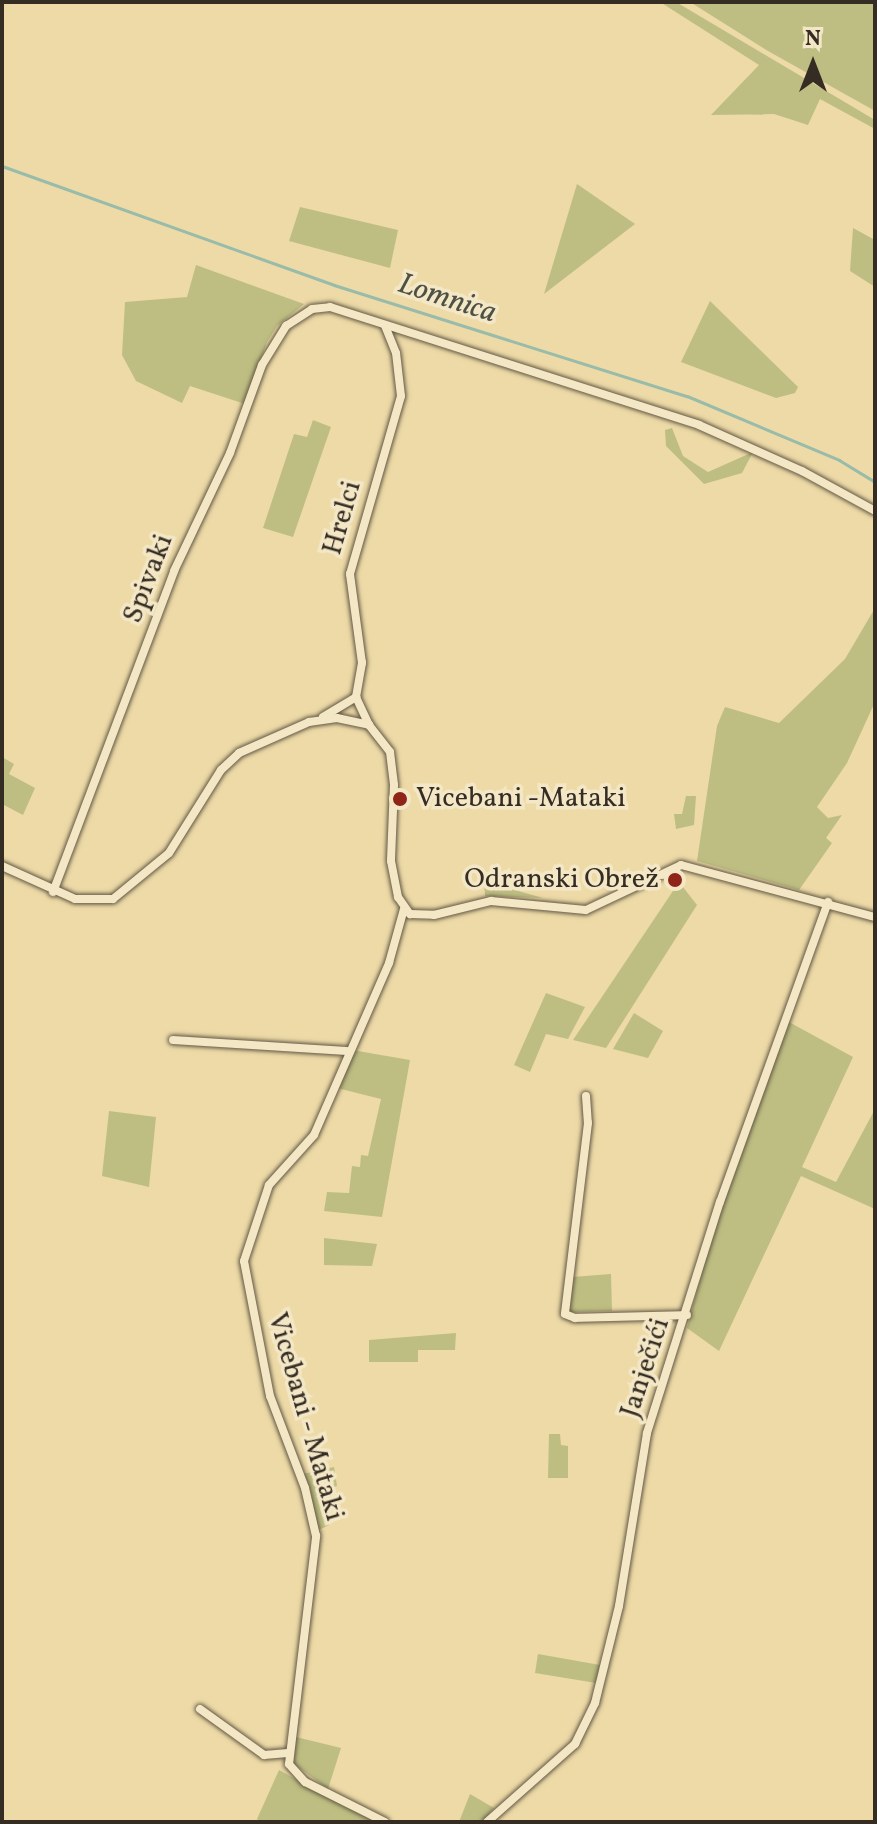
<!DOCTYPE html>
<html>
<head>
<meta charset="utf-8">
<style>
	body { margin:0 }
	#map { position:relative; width:877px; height:1824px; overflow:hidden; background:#eddaa7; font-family:Vollkorn,serif }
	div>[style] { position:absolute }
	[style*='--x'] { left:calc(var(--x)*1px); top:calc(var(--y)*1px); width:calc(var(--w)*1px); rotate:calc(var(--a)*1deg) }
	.green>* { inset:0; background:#bebe83 }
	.stream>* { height:3px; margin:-1.5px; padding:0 1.5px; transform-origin:1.5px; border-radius:1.5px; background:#99bba9 }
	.roads { filter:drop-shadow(0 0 2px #635844) drop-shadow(0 0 2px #635844) }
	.street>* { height:8px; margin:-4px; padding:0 4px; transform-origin:4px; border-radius:4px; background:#f3e7c6 }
	.dots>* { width:22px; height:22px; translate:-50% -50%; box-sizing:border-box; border:4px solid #f3e7c6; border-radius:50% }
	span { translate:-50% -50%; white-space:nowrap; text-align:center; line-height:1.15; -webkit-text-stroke:7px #f3e7c6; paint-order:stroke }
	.street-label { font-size:28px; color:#352d23 }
	.poi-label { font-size:28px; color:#352d23 }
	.left { translate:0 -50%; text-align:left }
	.right { translate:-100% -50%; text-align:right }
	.water-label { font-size:30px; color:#4e5044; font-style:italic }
	.frame { position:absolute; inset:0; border:4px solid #352d23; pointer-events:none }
	.north { position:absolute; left:773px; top:24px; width:80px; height:80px; -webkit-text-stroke:6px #f3e7c6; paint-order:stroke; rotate:0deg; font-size:22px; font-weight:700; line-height:32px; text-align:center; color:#352d23 }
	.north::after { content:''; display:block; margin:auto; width:28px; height:36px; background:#352d23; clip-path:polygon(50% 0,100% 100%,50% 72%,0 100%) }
</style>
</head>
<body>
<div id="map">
	<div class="green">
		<i style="clip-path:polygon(660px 2px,676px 2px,875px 120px,875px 129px,820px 99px,808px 125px,774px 114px,711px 115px,759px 65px)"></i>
		<i style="clip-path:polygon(690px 2px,875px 2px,875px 111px,768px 51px)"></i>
		<i style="clip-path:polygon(577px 184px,635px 224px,544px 294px)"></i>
		<i style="clip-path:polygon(300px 207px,398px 230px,390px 268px,289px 241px)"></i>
		<i style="clip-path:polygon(853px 228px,875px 240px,875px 287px,850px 271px)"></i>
		<i style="clip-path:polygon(196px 265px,304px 304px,277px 326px,267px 342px,245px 404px,190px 386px,182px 403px,136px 381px,122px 355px,125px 302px,187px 297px)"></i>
		<i style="clip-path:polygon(710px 301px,798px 387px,795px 393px,776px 398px,681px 362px)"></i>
		<i style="clip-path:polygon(313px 420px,331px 427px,293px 537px,263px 528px,294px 434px,307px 437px)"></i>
		<i style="clip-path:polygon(672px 428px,683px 456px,708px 472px,753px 452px,742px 473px,704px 484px,666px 446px,665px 430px)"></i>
		<i style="clip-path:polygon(875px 608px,875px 702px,847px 763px,817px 807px,828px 818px,842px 815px,826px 838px,832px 843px,799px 890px,697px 861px,717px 726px,725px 707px,779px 723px,845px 659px)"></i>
		<i style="clip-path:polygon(2px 757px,14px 764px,9px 774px,35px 788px,23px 815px,2px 804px)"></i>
		<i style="clip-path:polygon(686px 796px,696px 796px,694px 825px,676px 829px,674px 814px,682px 814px)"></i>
		<i style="clip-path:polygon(484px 881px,543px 898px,485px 896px)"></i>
		<i style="clip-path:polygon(679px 882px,697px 905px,606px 1048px,573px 1040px)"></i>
		<i style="clip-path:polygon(546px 993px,585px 1007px,568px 1039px,546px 1034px,530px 1072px,514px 1065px)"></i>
		<i style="clip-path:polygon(634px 1013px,663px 1031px,648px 1058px,613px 1049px)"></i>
		<i style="clip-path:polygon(789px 1022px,853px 1057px,802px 1167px,836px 1182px,875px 1109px,875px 1209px,801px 1176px,719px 1351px,687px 1328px,711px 1239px)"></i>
		<i style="clip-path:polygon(352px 1050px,410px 1060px,382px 1217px,324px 1211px,327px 1192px,349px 1193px,352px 1166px,360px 1167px,361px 1155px,368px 1156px,381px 1099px,337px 1088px)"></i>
		<i style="clip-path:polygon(109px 1111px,156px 1117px,149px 1187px,102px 1176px)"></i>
		<i style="clip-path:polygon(324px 1238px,377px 1244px,372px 1266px,324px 1265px)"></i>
		<i style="clip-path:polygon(611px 1274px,612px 1311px,569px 1312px,572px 1277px)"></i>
		<i style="clip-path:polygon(456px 1333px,455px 1350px,418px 1350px,418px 1362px,369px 1362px,369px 1340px)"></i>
		<i style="clip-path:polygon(549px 1434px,560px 1434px,561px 1445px,568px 1446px,568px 1478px,548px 1478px)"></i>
		<i style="clip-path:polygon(334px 1467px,337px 1486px,323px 1491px,329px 1525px,319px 1530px,303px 1474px)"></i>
		<i style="clip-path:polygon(538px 1654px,600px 1665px,596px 1683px,535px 1673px)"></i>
		<i style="clip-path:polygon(292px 1736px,341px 1748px,328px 1789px,294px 1764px)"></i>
		<i style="clip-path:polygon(279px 1770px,346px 1807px,378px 1822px,260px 1822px,257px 1819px)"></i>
		<i style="clip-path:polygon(470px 1794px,494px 1808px,482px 1822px,459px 1822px)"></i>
	</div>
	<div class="stream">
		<i style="--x:2;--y:166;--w:353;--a:19.7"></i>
		<i style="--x:334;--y:285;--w:370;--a:17.5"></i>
		<i style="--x:687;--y:396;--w:165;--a:22.8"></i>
		<i style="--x:839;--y:460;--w:42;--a:31.4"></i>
	</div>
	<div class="roads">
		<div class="street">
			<i style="--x:323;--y:717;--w:39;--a:-31"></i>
			<i style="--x:369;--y:725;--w:31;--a:-115"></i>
			<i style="--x:356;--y:697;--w:35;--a:-80"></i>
			<i style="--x:362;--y:663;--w:90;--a:-97.7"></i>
			<i style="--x:350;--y:574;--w:185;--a:-74"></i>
			<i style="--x:401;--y:396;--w:43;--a:-96.6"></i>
			<i style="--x:396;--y:353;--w:29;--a:-112"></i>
			<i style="--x:2;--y:866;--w:80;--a:24.3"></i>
			<i style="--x:75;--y:899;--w:38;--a:0"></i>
			<i style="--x:113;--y:899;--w:72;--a:-39.4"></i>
			<i style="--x:169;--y:853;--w:98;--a:-57.9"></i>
			<i style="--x:221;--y:770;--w:25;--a:-43"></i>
			<i style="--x:239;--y:753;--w:77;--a:-23.9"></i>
			<i style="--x:309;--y:722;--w:28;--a:-8"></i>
			<i style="--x:337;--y:718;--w:33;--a:12"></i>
			<i style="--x:369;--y:725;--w:34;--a:52"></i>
			<i style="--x:390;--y:752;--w:33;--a:83"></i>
			<i style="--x:394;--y:785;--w:76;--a:92.3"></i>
			<i style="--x:391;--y:861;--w:37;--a:79"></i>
			<i style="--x:398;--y:897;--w:21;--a:55"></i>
			<i style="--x:410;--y:914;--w:24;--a:2"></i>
			<i style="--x:434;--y:915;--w:59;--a:-13.8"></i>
			<i style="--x:491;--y:901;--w:95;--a:5.4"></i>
			<i style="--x:586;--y:910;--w:105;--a:-25.3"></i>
			<i style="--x:681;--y:865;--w:201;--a:15"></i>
			<i style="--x:53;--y:892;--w:343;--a:-69.3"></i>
			<i style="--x:174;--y:571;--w:131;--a:-64.6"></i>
			<i style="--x:230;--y:453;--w:94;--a:-70"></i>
			<i style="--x:262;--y:365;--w:46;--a:-58.4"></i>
			<i style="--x:286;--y:326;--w:31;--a:-33"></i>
			<i style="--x:312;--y:309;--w:18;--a:-6"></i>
			<i style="--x:330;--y:307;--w:387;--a:17.7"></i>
			<i style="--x:699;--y:425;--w:113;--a:24.1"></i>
			<i style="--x:802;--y:471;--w:83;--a:28.7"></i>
			<i style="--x:173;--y:1040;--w:174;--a:3.6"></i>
			<i style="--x:586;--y:1096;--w:27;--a:86"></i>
			<i style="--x:588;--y:1123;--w:192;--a:96.9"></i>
			<i style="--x:565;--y:1314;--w:11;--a:22"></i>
			<i style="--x:575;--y:1318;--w:112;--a:-1.5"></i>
			<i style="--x:200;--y:1709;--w:79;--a:35.7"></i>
			<i style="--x:264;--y:1755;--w:24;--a:-5"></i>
			<i style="--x:385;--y:1822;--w:89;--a:-153.4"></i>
			<i style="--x:305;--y:1782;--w:24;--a:-132"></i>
			<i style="--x:289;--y:1764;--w:230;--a:-83.2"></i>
			<i style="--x:316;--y:1536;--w:49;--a:-102.9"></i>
			<i style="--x:305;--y:1488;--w:98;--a:-110.8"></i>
			<i style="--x:270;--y:1396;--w:137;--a:-100.9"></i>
			<i style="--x:244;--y:1261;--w:80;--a:-71.8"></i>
			<i style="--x:269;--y:1185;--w:67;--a:-48"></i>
			<i style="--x:314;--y:1135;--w:188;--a:-66.4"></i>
			<i style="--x:389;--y:963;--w:56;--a:-74.5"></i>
			<i style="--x:487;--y:1822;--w:118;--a:-41.6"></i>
			<i style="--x:575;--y:1744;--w:46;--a:-64"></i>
			<i style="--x:595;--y:1703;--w:100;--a:-76.1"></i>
			<i style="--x:619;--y:1606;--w:175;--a:-80.8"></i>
			<i style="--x:647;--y:1433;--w:242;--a:-72.5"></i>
			<i style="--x:720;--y:1202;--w:319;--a:-70.2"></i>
		</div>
	</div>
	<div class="dots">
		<i style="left:400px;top:799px;background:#8f2418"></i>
		<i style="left:675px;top:880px;background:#8f2418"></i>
	</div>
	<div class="street-label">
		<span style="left:343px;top:518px;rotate:-74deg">Hrelci</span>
		<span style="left:149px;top:579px;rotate:-69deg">Spivaki</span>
		<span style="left:646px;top:1368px;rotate:-72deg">Janječići</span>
		<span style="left:305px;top:1417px;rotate:74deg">Vicebani - Mataki</span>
	</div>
	<div class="poi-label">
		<span class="left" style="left:416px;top:799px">Vicebani -Mataki</span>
		<span class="right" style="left:659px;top:880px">Odranski Obrež</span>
	</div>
	<div class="water-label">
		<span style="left:447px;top:299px;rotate:18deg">Lomnica</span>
	</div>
	<div class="frame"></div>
	<div class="north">N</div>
</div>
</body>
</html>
